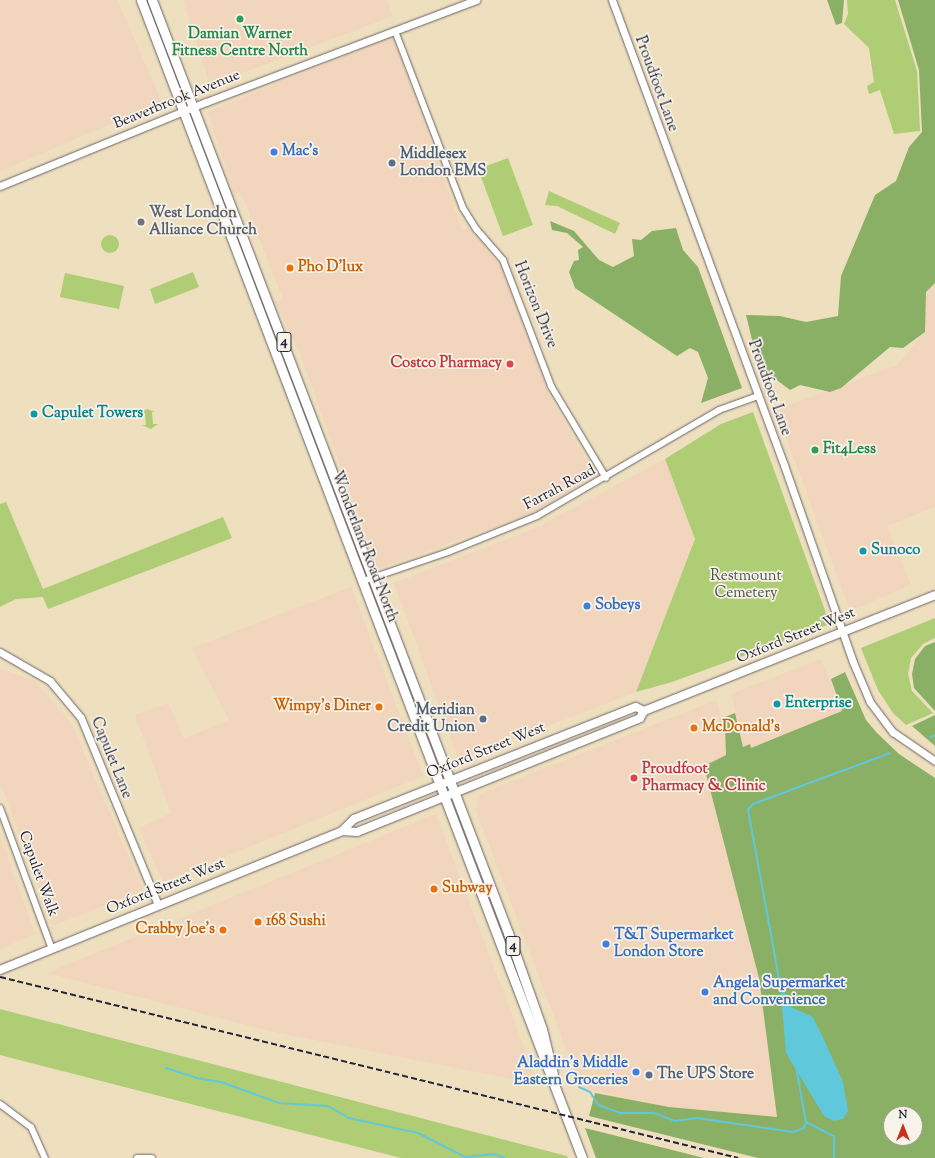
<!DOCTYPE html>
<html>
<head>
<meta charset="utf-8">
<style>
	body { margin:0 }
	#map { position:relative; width:935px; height:1158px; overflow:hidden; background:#eedfbe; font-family:"Sorts Mill Goudy",serif }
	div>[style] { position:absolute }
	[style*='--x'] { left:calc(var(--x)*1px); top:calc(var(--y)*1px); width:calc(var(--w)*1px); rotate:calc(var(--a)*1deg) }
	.built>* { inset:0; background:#f1d5bd }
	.green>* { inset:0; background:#aecd74 }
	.round { border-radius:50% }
	.forest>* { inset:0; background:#8ab066 }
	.water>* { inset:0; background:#60c8db }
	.stream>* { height:2px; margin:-1px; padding:0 1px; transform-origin:1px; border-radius:1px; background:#60c8db }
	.roads { filter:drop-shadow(0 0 1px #696469) drop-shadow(0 0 1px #696469) }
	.minor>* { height:6px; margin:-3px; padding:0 3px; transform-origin:3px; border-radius:3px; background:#fff }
	.tertiary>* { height:7px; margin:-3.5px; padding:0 3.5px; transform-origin:3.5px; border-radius:3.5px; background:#fff }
	.secondary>* { height:8px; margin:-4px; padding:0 4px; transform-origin:4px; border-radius:4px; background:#fff }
	.primary>* { height:9px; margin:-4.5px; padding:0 4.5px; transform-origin:4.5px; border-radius:4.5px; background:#fff }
	.rail>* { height:2px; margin-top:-1px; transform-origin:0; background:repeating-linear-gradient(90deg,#22223b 0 6px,transparent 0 9px) }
	.dots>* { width:11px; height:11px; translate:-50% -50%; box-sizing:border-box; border:2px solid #f7f3e8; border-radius:50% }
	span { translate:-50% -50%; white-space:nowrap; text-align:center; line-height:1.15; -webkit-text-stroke:3.5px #f7f3e8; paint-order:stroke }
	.shield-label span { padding:1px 3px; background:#f7f3e8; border:1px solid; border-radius:3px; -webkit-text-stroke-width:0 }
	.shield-label { font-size:14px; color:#22223b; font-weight:700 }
	.leisure-label { font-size:15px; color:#27864d; font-weight:700 }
	.left { translate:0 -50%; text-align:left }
	.street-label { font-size:15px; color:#22223b }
	.shop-label { font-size:15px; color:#366cbe; font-weight:700 }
	.right { translate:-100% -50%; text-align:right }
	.service-label { font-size:15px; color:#4e5e75; font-weight:700 }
	.worship-label { font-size:15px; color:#5b616d; font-weight:700 }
	.food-label { font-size:15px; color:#c56008; font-weight:700 }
	.health-label { font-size:15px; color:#be3a42; font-weight:700 }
	.culture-label { font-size:15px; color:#0d838f; font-weight:700 }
	.park-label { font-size:15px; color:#4c554c }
	.north { position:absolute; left:883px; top:1106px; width:40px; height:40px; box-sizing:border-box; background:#f7f3e8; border:1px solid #a29fa3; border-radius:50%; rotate:0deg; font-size:11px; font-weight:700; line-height:16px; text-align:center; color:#22223b }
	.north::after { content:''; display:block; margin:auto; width:14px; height:18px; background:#c8321e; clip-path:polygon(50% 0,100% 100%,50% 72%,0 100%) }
</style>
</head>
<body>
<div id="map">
	<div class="built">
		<i style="clip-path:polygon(0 0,117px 0,162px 102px,0 171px)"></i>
		<i style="clip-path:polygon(183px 0,387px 0,393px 16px,210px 85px)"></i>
		<i style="clip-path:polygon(393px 36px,462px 230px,468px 228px,501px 267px,551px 399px,595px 475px,533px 513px,378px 569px,299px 351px,275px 302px,283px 299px,241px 192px,234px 194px,208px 112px)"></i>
		<i style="clip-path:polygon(935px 283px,935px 507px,887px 526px,911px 585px,850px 611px,776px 410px,897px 365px,925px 332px,926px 292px)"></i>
		<i style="clip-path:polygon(665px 459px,695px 538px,636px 692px,459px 760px,394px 583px,536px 528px)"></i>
		<i style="clip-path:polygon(351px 587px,423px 776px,163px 882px,139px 828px,171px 813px,135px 715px,168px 703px,184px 739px,229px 720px,192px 648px)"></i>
		<i style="clip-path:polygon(821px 659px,843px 711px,751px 748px,743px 748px,731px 694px)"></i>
		<i style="clip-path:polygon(0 669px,35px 681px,71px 723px,143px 890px,52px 926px,0 781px)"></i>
		<i style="clip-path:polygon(716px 700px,725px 728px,726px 755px,704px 766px,759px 978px,777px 1117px,669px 1107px,581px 1088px,476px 810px,480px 794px)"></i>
		<i style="clip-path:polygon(436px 814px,538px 1084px,269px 1031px,47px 973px)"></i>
		<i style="clip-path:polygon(0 836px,35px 934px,0 949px)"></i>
	</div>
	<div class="green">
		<i style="clip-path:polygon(847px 0,895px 0,917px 71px,920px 131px,894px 134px,880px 90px,869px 94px,867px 86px,874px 82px,869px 48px,844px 24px,848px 14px)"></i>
		<i style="clip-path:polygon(508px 158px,533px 225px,503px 236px,478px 169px)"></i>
		<i style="clip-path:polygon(549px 191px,620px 223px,615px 234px,557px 206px,545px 205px)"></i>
		<i class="round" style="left:101px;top:235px;width:18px;height:18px"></i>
		<i style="clip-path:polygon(193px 272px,199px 287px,155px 304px,150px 289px)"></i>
		<i style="clip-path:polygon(65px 273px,124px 286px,119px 309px,60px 297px)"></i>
		<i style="clip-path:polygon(147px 409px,155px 412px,152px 412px,153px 424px,158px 424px,151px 429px,142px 425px,146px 425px,145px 413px,140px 413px)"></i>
		<i style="clip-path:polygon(753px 412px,830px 624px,672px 682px,636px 692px,695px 539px,665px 459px,721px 424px)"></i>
		<i style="clip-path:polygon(6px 502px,43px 589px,223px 517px,232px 538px,48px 609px,43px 597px,16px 599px,0 607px,0 504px)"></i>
		<i style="clip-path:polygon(935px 618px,935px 638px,923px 644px,911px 658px,908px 674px,912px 691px,933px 713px,906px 725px,893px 713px,878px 690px,861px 648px)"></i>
		<i style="clip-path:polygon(0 1009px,567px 1156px,568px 1158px,401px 1158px,0 1055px)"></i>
	</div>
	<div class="forest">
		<i style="clip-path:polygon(827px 0,844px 0,842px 23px,836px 25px)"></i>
		<i style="clip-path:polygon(898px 0,935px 0,935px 283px,926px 292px,925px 332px,903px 348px,890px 347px,841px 388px,830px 392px,800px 385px,790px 390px,766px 372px,753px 344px,746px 315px,780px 316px,806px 322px,838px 316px,841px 276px,875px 195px,896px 181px,909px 147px,922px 132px,919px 70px)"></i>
		<i style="clip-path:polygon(550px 221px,574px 231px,599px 260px,613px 267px,634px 256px,632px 239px,641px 240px,652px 231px,676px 228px,683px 250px,698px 267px,742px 388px,701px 403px,708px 378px,698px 352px,690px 348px,677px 356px,575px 288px,569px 272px,574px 261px,579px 260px,578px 250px,583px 247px,567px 233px,552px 230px)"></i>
		<i style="clip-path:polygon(935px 642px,935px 711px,914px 688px,912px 674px,915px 659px,925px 646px)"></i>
		<i style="clip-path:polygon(evenodd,845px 672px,866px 720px,877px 733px,899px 754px,935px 778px,935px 1158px,758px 1158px,589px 1116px,595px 1093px,669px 1107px,777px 1117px,759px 978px,704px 766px,726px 755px,725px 728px,720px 719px,735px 713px,743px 747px,750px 744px,751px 748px,842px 711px,831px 679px,845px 672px,891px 1114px,915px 1114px,915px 1138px,891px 1138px,891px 1114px)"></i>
		<i style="clip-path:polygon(935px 715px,935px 746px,912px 726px)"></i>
		<i style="clip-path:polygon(585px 1128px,704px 1158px,596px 1158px)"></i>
	</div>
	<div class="water">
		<i style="clip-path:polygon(780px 982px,791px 1007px,813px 1017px,824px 1040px,843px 1082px,848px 1111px,843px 1119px,834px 1121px,824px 1116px,786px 1053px)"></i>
	</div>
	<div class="stream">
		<i style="--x:931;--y:737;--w:4;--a:-27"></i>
		<i style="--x:780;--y:984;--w:177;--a:-100.4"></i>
		<i style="--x:748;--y:810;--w:8;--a:-50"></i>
		<i style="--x:753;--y:804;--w:146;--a:-20.4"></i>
		<i style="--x:166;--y:1068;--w:32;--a:18"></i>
		<i style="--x:196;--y:1078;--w:25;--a:9"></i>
		<i style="--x:221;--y:1082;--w:62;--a:19.9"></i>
		<i style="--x:279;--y:1103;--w:49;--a:3.5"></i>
		<i style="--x:328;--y:1106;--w:24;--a:30"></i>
		<i style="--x:349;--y:1118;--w:71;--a:12.3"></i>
		<i style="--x:418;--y:1133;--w:53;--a:27.1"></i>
		<i style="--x:465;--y:1157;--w:29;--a:-6"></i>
		<i style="--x:494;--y:1154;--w:12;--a:20"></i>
		<i style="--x:579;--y:1087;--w:12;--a:24"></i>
		<i style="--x:590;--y:1092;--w:15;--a:58"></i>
		<i style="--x:598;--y:1105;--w:23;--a:20"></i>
		<i style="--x:620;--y:1113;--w:34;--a:0"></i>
		<i style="--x:654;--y:1113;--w:22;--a:21"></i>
		<i style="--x:675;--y:1121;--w:22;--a:-8"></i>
		<i style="--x:697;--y:1118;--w:97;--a:8.3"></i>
		<i style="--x:793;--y:1132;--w:12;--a:-20"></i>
		<i style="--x:804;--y:1128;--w:6;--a:-72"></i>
		<i style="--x:806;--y:1122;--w:56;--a:-100.3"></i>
		<i style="--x:806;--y:1122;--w:31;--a:27"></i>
		<i style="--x:834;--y:1136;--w:22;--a:90"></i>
	</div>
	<div class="roads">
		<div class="minor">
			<i style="--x:395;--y:31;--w:190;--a:69"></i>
			<i style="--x:463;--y:208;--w:26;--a:58"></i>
			<i style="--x:477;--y:230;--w:40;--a:49"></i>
			<i style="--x:503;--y:260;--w:135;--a:69.1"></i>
			<i style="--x:551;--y:386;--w:107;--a:59.1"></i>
			<i style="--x:363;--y:581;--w:90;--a:-18.8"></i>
			<i style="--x:448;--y:552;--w:96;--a:-22"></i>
			<i style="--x:537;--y:516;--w:211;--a:-30.2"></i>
			<i style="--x:719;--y:410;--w:41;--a:-19.7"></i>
			<i style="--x:0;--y:808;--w:150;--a:69.8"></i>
			<i style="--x:0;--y:1104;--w:39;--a:37"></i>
			<i style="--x:31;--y:1127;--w:34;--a:66"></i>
			<i style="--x:137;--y:1158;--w:15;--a:0"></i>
		</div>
		<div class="tertiary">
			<i style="--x:612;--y:0;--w:496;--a:69.7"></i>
			<i style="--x:784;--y:465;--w:209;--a:70.7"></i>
			<i style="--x:853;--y:662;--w:43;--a:67"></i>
			<i style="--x:870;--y:702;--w:38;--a:53"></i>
			<i style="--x:893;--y:732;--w:51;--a:34.6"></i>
			<i style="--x:0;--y:186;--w:222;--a:-22.2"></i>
			<i style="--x:206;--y:102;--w:289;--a:-20.7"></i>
			<i style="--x:0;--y:652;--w:58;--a:30.1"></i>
			<i style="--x:50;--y:681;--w:48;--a:50"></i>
			<i style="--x:81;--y:718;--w:202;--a:67.6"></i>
		</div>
		<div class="secondary">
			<i style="--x:342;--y:831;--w:15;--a:4"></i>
			<i style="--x:357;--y:832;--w:305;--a:-21.9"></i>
			<i style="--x:640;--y:718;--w:8;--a:-60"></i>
			<i style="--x:644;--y:711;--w:313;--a:-21.7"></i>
			<i style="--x:0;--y:970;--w:369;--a:-22.1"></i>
			<i style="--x:342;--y:831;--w:17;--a:-45"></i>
			<i style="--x:354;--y:819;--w:303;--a:-21.7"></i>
			<i style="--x:636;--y:707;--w:9;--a:27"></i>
		</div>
		<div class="primary">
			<i style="--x:141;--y:0;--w:1239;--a:69.15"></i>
			<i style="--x:152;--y:0;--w:999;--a:69.11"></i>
			<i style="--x:508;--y:933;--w:102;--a:70.5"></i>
			<i style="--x:542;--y:1029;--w:46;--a:76.3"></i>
		</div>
	</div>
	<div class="rail">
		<i style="--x:0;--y:977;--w:760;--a:13.78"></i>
	</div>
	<div class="dots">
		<i style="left:240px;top:19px;background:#2e9e5b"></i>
		<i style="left:274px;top:152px;background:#3f7fe0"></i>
		<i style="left:392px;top:163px;background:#5c6f8a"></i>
		<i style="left:141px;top:222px;background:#6b7280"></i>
		<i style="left:290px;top:268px;background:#e8710a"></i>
		<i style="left:510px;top:364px;background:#e0444e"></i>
		<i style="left:34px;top:414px;background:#0f9aa8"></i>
		<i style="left:815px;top:450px;background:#2e9e5b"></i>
		<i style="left:863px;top:551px;background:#0f9aa8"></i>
		<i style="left:587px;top:606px;background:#3f7fe0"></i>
		<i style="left:777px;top:704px;background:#0f9aa8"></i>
		<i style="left:379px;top:707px;background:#e8710a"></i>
		<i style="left:483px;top:719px;background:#5c6f8a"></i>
		<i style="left:694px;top:728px;background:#e8710a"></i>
		<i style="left:634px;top:778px;background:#e0444e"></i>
		<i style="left:434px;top:889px;background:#e8710a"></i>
		<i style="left:258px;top:922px;background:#e8710a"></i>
		<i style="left:223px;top:930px;background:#e8710a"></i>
		<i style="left:606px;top:944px;background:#3f7fe0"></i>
		<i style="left:705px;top:992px;background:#3f7fe0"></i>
		<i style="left:636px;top:1072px;background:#3f7fe0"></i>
		<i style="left:649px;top:1075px;background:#5c6f8a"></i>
	</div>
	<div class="shield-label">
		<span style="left:284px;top:342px">4</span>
		<span style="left:513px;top:946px">4</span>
	</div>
	<div class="leisure-label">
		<span style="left:240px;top:43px">Damian Warner<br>Fitness Centre North</span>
		<span class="left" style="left:823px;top:450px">Fit4Less</span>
	</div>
	<div class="street-label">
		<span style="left:656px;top:84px;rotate:70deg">Proudfoot Lane</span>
		<span style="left:177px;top:100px;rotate:-22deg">Beaverbrook Avenue</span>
		<span style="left:535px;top:305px;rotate:68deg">Horizon Drive</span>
		<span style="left:769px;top:388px;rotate:70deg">Proudfoot Lane</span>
		<span style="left:560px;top:488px;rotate:-28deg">Farrah Road</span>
		<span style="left:364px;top:547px;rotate:69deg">Wonderland Road North</span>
		<span style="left:796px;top:636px;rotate:-22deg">Oxford Street West</span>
		<span style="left:486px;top:751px;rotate:-22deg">Oxford Street West</span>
		<span style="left:111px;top:758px;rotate:68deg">Capulet Lane</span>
		<span style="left:38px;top:874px;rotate:70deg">Capulet Walk</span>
		<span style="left:166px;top:887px;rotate:-22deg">Oxford Street West</span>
	</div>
	<div class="shop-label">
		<span class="left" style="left:282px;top:152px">Mac's</span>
		<span class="left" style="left:595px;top:606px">Sobeys</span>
		<span class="left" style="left:614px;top:944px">T&amp;T Supermarket<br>London Store</span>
		<span class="left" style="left:713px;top:992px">Angela Supermarket<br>and Convenience</span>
		<span class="right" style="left:628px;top:1072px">Aladdin's Middle<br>Eastern Groceries</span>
	</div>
	<div class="service-label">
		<span class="left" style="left:400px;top:163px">Middlesex<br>London EMS</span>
		<span class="right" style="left:475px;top:719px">Meridian<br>Credit Union</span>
		<span class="left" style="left:657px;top:1075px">The UPS Store</span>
	</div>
	<div class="worship-label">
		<span class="left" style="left:149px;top:222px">West London<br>Alliance Church</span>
	</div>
	<div class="food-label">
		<span class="left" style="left:298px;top:268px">Pho D'lux</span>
		<span class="right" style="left:371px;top:707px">Wimpy's Diner</span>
		<span class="left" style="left:702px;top:728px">McDonald's</span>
		<span class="left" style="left:442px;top:889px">Subway</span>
		<span class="left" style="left:266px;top:922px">168 Sushi</span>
		<span class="right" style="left:215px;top:930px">Crabby Joe's</span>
	</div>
	<div class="health-label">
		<span class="right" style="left:502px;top:364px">Costco Pharmacy</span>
		<span class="left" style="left:642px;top:778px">Proudfoot<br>Pharmacy &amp; Clinic</span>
	</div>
	<div class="culture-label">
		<span class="left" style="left:42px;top:414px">Capulet Towers</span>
		<span class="left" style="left:871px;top:551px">Sunoco</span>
		<span class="left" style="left:785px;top:704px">Enterprise</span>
	</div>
	<div class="park-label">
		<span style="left:746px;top:585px">Restmount<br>Cemetery</span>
	</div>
	<div class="north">N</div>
</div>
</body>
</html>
